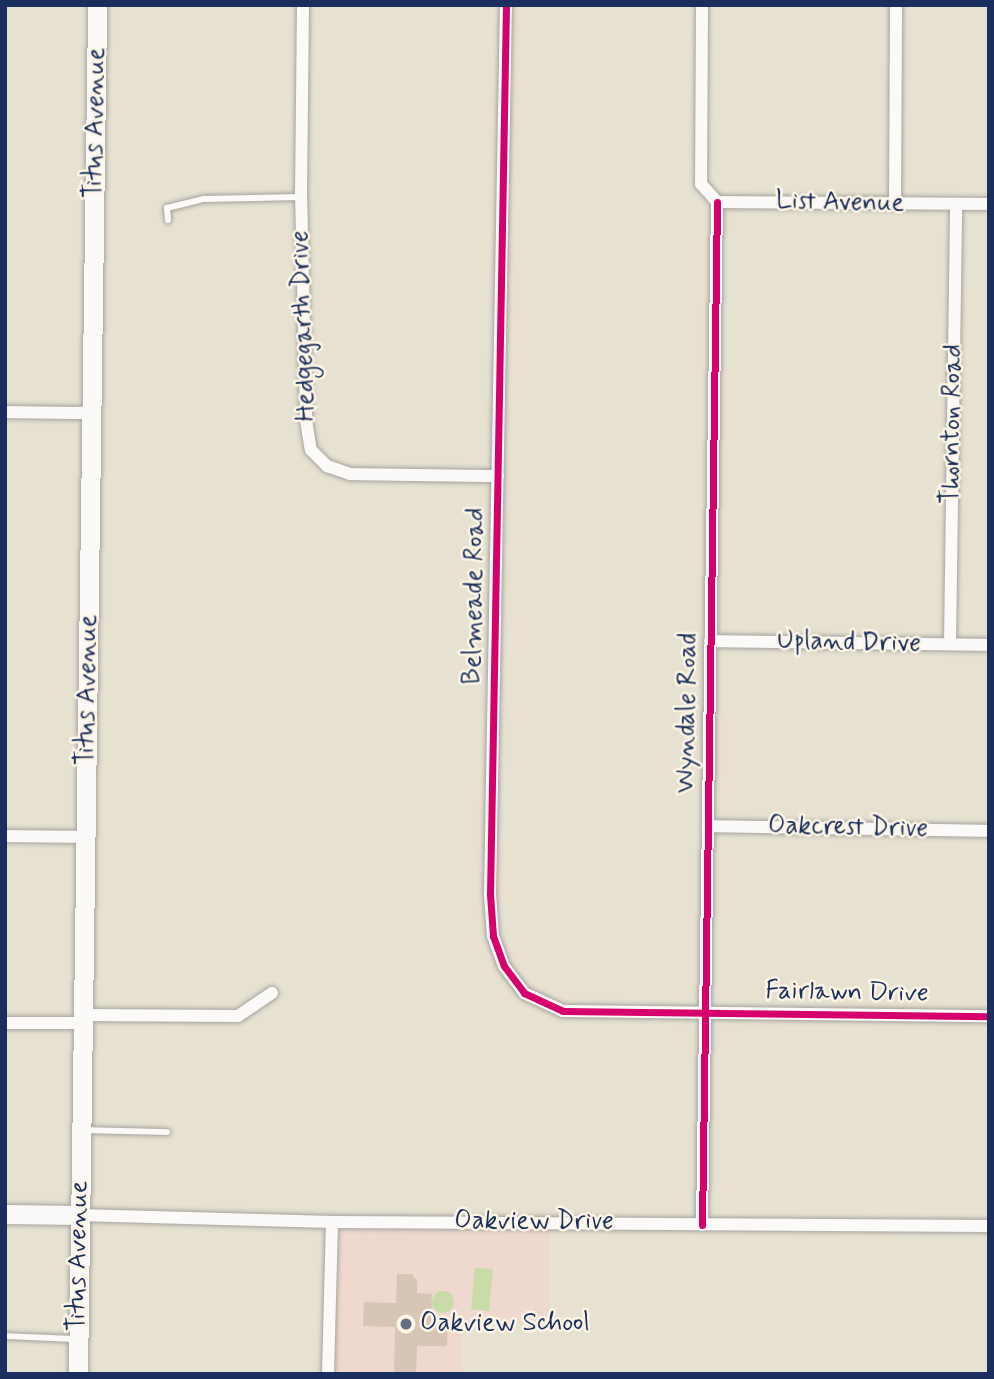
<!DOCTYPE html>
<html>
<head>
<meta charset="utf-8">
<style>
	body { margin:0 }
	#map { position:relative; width:994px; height:1379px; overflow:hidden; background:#e6e1d0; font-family:Mynerve,sans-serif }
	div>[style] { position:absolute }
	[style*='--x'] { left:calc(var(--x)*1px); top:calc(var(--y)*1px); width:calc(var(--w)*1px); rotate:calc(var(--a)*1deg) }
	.built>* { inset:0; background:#efd8ce }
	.green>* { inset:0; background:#c7dca6 }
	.round { border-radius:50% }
	.building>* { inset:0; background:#d7c6b6 }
	.roads { filter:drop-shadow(0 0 2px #a5a4a0) drop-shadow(0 0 2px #a5a4a0) }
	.service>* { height:6px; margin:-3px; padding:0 3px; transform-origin:3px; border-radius:3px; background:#fbfaf8 }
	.minor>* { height:12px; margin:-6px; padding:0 6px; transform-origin:6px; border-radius:6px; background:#fbfaf8 }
	.secondary>* { height:19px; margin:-9.5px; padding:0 9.5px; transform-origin:9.5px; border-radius:9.5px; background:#fbfaf8 }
	.cycleway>* { height:7px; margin:-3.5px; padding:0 3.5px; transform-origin:3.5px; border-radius:3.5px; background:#d6006c }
	.dots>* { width:19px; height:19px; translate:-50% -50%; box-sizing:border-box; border:4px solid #fcf5e5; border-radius:50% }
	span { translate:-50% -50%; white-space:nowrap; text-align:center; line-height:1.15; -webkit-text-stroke:5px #fcf5e5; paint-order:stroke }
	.street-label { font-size:26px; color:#1b2f5e }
	.poi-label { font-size:26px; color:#1b2f5e }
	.left { translate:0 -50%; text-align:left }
	.frame { position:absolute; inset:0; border:7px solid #1b2f5e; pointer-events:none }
</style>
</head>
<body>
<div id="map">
	<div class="built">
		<i style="clip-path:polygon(550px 1221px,550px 1323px,462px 1323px,462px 1374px,328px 1374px,332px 1222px)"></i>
	</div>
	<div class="green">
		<i style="clip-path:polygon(475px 1268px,493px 1269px,489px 1311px,471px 1309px)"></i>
		<i class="round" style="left:432px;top:1291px;width:22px;height:22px"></i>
	</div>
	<div class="building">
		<i style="clip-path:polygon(397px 1274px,412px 1274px,417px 1281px,417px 1293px,432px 1294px,431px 1322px,448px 1323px,447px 1346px,417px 1346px,416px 1374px,394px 1374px,395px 1327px,363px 1326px,364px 1302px,396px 1303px)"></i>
	</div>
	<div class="roads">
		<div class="service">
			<i style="--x:168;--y:220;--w:12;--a:-95"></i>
			<i style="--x:167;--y:208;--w:38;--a:-14"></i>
			<i style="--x:204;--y:199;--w:97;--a:-1.2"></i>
			<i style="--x:83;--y:1130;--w:84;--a:1.4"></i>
			<i style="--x:5;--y:1336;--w:72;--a:2.4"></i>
		</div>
		<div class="minor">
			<i style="--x:303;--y:5;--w:187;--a:90.6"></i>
			<i style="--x:301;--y:192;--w:228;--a:88.7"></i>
			<i style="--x:306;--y:420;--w:30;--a:81"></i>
			<i style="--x:311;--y:450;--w:23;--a:45"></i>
			<i style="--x:327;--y:466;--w:24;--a:19"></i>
			<i style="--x:350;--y:474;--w:148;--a:0.8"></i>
			<i style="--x:506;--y:5;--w:889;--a:91.03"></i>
			<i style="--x:490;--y:894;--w:42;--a:85.9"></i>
			<i style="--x:493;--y:936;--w:32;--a:70"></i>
			<i style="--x:504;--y:966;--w:34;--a:53"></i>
			<i style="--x:524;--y:993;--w:43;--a:24.8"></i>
			<i style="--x:563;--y:1011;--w:426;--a:0.7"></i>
			<i style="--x:702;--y:5;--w:179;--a:90.3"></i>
			<i style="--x:701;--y:184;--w:24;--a:48"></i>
			<i style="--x:717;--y:202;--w:272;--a:0.4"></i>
			<i style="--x:895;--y:204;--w:199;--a:-89.7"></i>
			<i style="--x:5;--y:412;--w:87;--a:0.7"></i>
			<i style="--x:710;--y:641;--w:279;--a:0.8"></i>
			<i style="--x:950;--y:644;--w:440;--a:-89.2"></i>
			<i style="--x:708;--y:826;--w:281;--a:1"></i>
			<i style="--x:5;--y:836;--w:81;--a:0.7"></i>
			<i style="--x:84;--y:1015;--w:154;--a:0.4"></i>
			<i style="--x:238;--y:1016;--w:41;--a:-34.1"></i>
			<i style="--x:5;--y:1023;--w:78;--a:0"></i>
			<i style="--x:79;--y:1215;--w:253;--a:1.6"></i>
			<i style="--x:332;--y:1222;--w:657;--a:0.35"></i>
			<i style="--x:702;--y:1225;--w:1023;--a:-89.16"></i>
			<i style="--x:328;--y:1374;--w:152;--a:-88.5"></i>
		</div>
		<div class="secondary">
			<i style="--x:5;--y:1214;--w:74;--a:0.8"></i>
			<i style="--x:78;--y:1374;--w:1369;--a:-89.2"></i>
		</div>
	</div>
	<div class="cycleway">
		<i style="--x:506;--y:5;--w:889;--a:91.03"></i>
		<i style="--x:490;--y:894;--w:42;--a:85.9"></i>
		<i style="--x:493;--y:936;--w:32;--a:70"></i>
		<i style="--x:504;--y:966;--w:34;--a:53"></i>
		<i style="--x:524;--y:993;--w:43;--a:24.8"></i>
		<i style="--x:563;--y:1011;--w:426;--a:0.7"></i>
		<i style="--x:702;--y:1225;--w:1023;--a:-89.16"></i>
	</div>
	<div class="dots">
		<i style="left:406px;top:1324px;background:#626d86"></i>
	</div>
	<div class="street-label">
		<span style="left:96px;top:123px;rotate:-89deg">Titus Avenue</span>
		<span style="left:840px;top:203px;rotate:1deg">List Avenue</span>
		<span style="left:304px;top:326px;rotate:-92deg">Hedgegarth Drive</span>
		<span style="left:953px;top:424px;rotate:-89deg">Thornton Road</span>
		<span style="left:475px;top:596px;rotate:-89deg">Belmeade Road</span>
		<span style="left:849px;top:643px;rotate:1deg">Upland Drive</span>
		<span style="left:88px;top:690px;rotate:-89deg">Titus Avenue</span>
		<span style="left:688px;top:713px;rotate:-89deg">Wyndale Road</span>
		<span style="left:848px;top:828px;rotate:1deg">Oakcrest Drive</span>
		<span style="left:847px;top:993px;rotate:1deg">Fairlawn Drive</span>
		<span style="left:534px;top:1222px">Oakview Drive</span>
		<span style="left:79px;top:1256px;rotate:-89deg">Titus Avenue</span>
	</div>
	<div class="poi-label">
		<span class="left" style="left:420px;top:1324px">Oakview School</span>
	</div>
	<div class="frame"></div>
</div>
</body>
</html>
